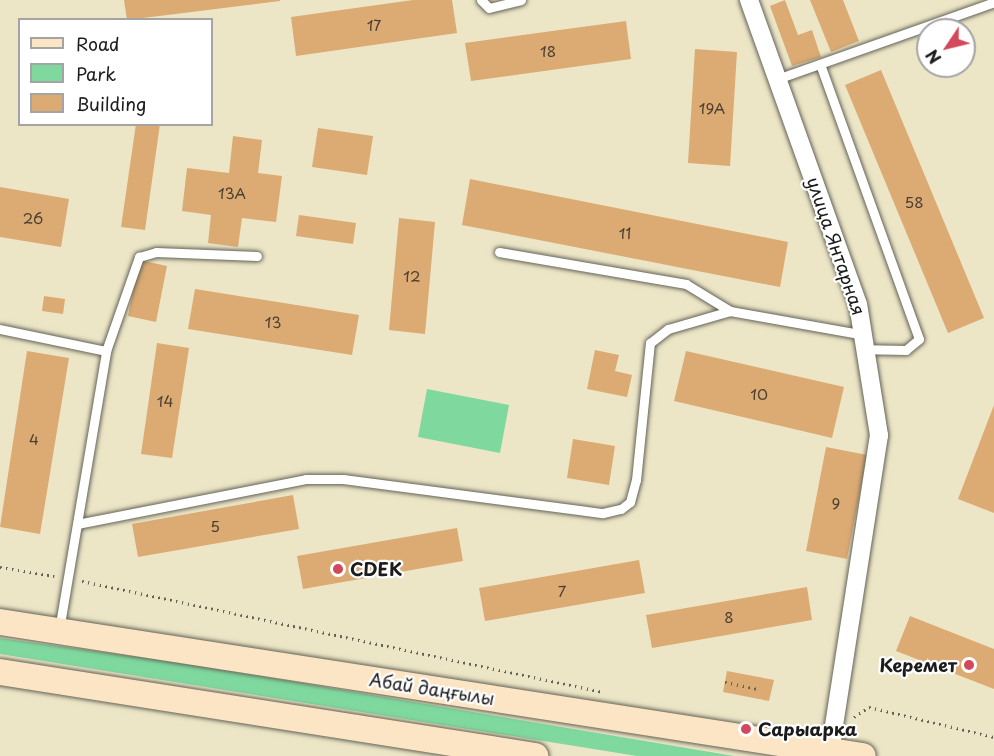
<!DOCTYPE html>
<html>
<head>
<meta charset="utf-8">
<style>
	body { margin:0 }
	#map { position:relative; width:994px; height:756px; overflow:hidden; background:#ece6c7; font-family:"Playpen Sans",sans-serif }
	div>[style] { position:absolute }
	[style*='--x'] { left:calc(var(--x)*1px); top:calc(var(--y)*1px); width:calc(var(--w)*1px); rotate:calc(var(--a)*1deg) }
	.green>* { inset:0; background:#7fd99f }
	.building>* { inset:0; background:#dcab73 }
	.path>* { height:3px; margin-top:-1.5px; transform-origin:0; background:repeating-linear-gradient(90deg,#656358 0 1.5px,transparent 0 6px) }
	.roads { filter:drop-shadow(0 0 2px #656358) drop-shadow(0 0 2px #656358) }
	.lane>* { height:9px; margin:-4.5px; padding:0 4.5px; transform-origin:4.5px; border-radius:4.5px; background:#fff }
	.street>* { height:18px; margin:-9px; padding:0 9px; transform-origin:9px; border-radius:9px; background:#fff }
	.secondary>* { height:26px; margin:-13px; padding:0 13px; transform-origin:13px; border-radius:13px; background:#fce5c4 }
	.dots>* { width:16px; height:16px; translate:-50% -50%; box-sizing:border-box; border:3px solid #fff; border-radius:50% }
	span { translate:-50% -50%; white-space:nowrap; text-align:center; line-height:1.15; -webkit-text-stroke:4.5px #fff; paint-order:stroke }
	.number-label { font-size:15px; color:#4c4032 }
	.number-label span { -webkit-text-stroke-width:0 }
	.street-label { font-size:18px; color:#1c1c1c }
	.poi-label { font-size:18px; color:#1c1c1c; font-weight:700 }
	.left { translate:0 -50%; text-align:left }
	.right { translate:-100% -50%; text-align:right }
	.legend { position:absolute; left:18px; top:18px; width:195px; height:108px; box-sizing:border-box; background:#fff; border:2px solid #a4a4a4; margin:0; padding:8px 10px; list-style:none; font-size:18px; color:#1c1c1c }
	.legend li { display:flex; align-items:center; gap:12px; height:30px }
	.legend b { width:30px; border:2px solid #a4a4a4 }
	.north { position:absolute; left:916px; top:18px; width:60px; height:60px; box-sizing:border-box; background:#fff; border:2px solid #a4a4a4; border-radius:50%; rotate:235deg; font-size:16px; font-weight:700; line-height:24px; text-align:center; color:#1c1c1c }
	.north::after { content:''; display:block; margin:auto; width:21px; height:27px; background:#d1495b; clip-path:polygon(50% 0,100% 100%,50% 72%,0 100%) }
</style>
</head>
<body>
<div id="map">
	<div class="green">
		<i style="clip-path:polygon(427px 389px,509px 405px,500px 453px,418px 437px)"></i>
		<i style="clip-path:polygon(0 638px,188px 664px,734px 756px,637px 756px,0 654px)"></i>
	</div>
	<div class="building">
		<i style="clip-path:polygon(124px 0,280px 0,280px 1px,127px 20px)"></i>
		<i style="clip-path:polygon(413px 0,452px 0,457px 33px,296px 56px,291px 17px)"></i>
		<i style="clip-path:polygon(785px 0,798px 35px,812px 30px,821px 57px,792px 66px,770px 6px)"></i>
		<i style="clip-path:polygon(810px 0,843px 0,859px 41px,831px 52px)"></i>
		<i style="clip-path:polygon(626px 21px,631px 59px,471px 81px,465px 43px)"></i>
		<i style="clip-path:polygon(695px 49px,737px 52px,730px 166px,688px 163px)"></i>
		<i style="clip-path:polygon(881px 70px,984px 318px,948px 333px,845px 85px)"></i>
		<i style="clip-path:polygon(136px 124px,160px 124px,145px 230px,121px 227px)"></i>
		<i style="clip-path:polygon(318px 128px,373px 136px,367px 175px,312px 167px)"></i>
		<i style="clip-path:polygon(233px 136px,262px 140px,258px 173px,282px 176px,276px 222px,242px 218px,238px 247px,208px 243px,211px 215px,182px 211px,187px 168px,229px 173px)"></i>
		<i style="clip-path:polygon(470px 179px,788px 242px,780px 287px,462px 225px)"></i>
		<i style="clip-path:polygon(0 187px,69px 199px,61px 247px,0 237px)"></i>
		<i style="clip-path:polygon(299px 215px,356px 223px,353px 244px,296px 236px)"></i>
		<i style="clip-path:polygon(399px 218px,435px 222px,425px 334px,389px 330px)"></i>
		<i style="clip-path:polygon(139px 260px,167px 266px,156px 322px,128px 316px)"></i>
		<i style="clip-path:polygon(195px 289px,359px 315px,352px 355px,188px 329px)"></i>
		<i style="clip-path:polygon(44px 296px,65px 299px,63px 314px,42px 311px)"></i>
		<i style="clip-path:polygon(157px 343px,189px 348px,172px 458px,141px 454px)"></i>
		<i style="clip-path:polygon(595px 350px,619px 355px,615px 371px,632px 375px,627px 397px,587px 389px)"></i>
		<i style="clip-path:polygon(27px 351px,69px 358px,40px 534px,0 527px)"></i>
		<i style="clip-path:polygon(686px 351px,844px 387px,832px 438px,674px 401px)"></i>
		<i style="clip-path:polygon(994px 405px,994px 513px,958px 499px)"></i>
		<i style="clip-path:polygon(573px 439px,615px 446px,609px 485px,567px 478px)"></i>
		<i style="clip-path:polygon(826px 447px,867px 455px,847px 559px,806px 551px)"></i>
		<i style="clip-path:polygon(293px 495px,299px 529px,138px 557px,132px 524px)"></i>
		<i style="clip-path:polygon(457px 528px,463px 561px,303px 589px,297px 556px)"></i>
		<i style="clip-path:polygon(639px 560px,645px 593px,485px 621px,479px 588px)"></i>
		<i style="clip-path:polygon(807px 587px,812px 620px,652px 648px,646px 615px)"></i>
		<i style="clip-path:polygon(910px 616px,994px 649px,994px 689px,896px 651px)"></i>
		<i style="clip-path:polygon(727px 671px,774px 680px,769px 701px,723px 692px)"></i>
	</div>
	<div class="path">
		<i style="--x:0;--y:567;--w:55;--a:9.5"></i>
		<i style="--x:82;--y:581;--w:533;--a:12.03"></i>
		<i style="--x:725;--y:682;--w:34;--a:12"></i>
		<i style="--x:854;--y:717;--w:18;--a:-34"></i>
		<i style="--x:869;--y:707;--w:129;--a:13.5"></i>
	</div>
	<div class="roads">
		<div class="lane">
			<i style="--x:481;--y:0;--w:11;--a:45"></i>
			<i style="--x:489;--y:8;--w:33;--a:-14"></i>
			<i style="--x:820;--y:64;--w:292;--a:70.2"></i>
			<i style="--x:919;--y:339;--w:17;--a:140"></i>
			<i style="--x:906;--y:350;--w:39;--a:-179"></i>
			<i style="--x:777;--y:79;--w:230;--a:-19.5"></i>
			<i style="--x:499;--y:252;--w:190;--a:9.7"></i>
			<i style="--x:686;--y:284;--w:52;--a:31.5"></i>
			<i style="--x:0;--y:329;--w:108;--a:11.7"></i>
			<i style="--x:77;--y:524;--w:233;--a:-11.1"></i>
			<i style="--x:306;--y:479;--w:37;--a:0"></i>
			<i style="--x:343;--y:479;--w:262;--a:7.5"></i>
			<i style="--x:603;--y:513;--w:18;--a:-13"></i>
			<i style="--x:621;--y:509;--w:11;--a:-38"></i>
			<i style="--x:630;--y:502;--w:23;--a:-75"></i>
			<i style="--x:636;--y:480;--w:138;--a:-84.2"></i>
			<i style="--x:650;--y:343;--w:23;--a:-38"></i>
			<i style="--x:668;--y:329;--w:65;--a:-16.2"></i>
			<i style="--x:730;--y:311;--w:137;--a:10.1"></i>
			<i style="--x:59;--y:630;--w:283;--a:-80.4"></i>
			<i style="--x:106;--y:351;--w:100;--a:-70.7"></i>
			<i style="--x:139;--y:257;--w:18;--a:-16"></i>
			<i style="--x:156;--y:252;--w:101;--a:2.3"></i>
		</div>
		<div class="street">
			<i style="--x:749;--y:0;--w:323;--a:70.3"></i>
			<i style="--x:858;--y:304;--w:133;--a:80.9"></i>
			<i style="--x:879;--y:435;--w:319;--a:98.8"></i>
		</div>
		<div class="secondary">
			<i style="--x:0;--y:622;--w:873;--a:8.83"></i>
			<i style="--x:0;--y:672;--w:542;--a:8.92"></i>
		</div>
	</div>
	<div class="dots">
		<i style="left:338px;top:569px;background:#d1495b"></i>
		<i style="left:969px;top:665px;background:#d1495b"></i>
		<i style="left:746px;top:729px;background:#d1495b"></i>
	</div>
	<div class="number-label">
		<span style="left:374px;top:25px">17</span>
		<span style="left:548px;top:51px">18</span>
		<span style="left:712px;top:108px">19А</span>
		<span style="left:232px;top:193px">13А</span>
		<span style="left:914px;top:202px">58</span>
		<span style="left:33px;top:218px">26</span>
		<span style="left:625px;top:233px">11</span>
		<span style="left:412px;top:276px">12</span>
		<span style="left:273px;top:322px">13</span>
		<span style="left:759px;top:394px">10</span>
		<span style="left:165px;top:401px">14</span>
		<span style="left:34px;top:439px">4</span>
		<span style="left:836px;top:503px">9</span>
		<span style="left:215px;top:526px">5</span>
		<span style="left:562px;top:591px">7</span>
		<span style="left:729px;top:617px">8</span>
	</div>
	<div class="street-label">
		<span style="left:836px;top:246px;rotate:71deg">улица Янтарная</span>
		<span style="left:432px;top:689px;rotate:9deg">Абай даңғылы</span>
	</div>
	<div class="poi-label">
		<span class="left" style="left:350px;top:569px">CDEK</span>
		<span class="right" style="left:957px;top:665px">Керемет</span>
		<span class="left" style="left:758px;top:729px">Сарыарка</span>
	</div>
	<ul class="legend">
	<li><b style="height:8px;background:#fce5c4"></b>Road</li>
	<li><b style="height:16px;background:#7fd99f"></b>Park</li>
	<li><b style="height:16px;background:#dcab73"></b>Building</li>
	</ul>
	<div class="north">N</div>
</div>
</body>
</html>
